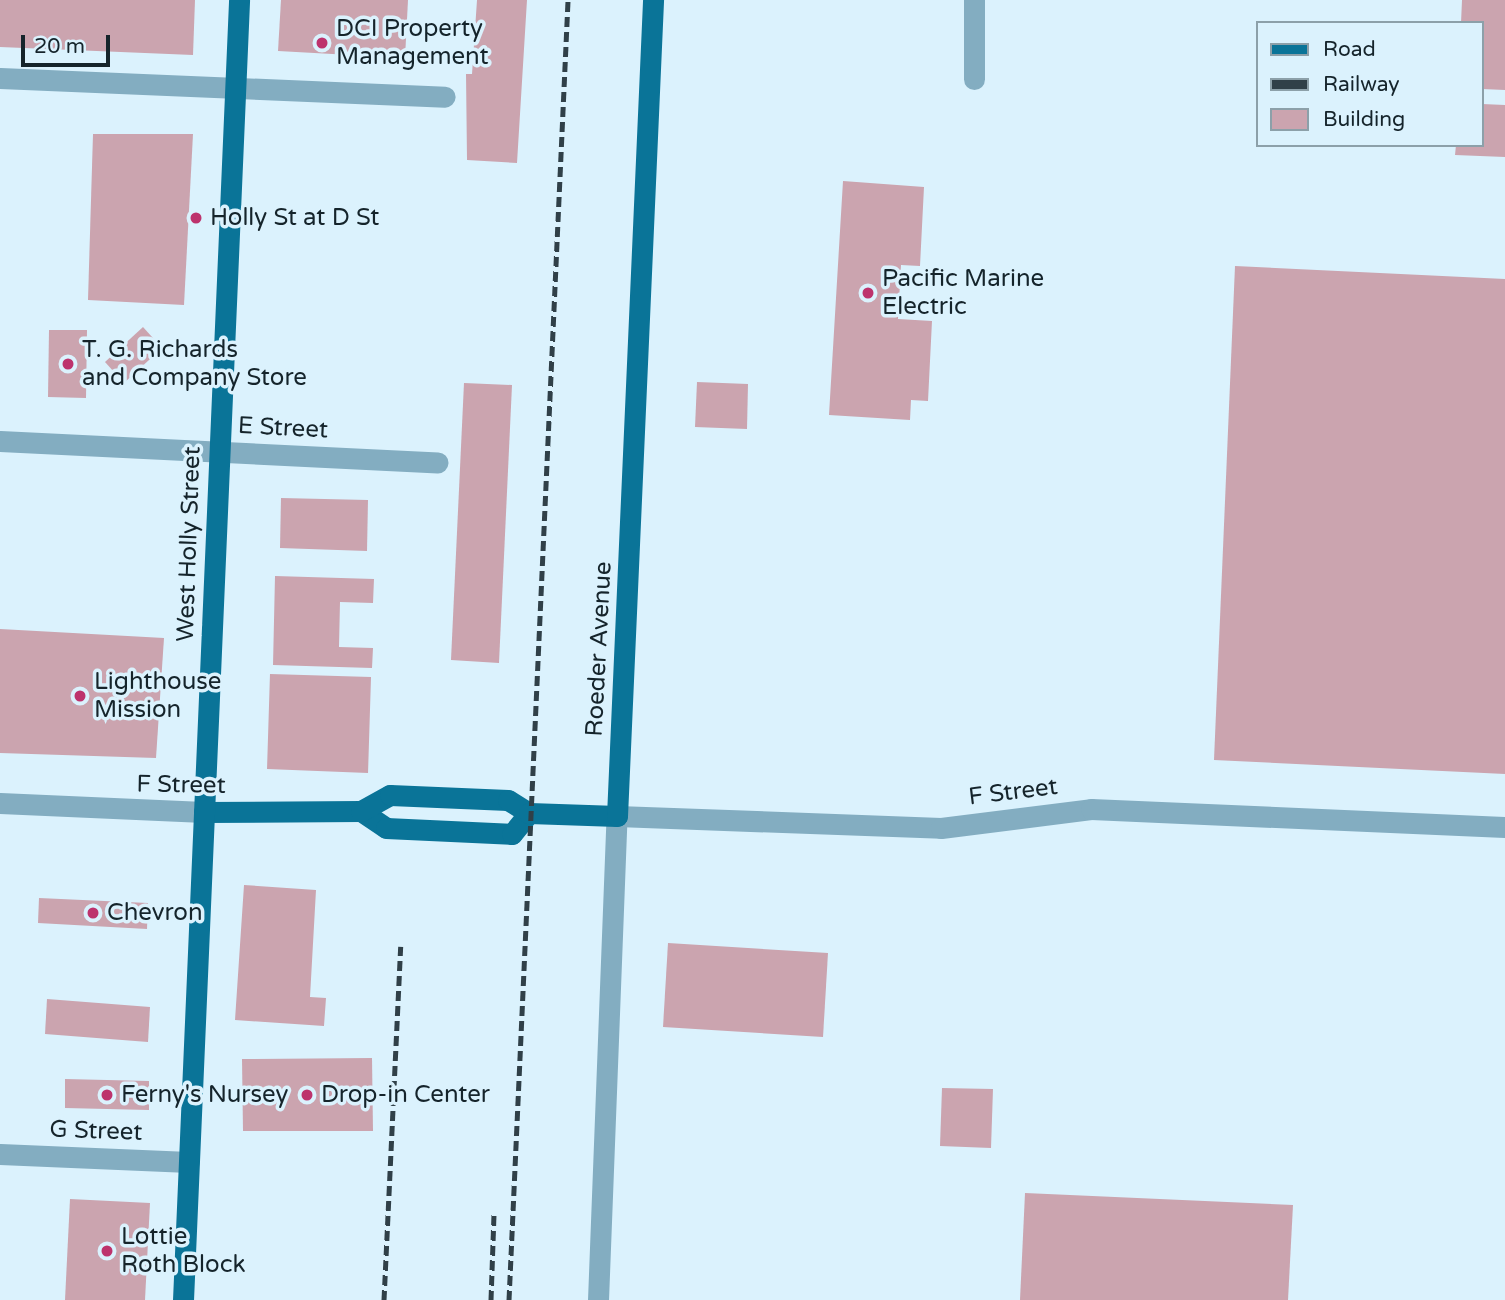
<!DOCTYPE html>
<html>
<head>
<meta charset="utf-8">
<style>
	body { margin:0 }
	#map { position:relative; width:1505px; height:1300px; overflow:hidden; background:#dbf2fd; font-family:"Varela Round",sans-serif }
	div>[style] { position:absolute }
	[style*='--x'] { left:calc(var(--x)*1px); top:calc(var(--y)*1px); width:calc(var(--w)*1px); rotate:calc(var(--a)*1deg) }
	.building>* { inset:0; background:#cba4af }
	.minor>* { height:21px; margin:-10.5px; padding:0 10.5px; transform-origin:10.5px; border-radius:10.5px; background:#83adc1 }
	.major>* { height:21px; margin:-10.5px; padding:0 10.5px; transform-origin:10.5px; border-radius:10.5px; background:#0a7498 }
	.rail>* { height:5px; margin-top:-2.5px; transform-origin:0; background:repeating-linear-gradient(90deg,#304048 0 10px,transparent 0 15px) }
	.dots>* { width:19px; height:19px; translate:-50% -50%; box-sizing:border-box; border:4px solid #dbf2fd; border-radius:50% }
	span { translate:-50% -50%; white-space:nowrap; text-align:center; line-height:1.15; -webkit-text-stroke:7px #dbf2fd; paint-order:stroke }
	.poi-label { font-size:24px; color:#15242b }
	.left { translate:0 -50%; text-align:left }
	.street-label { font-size:24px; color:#15242b }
	.legend { position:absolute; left:1256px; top:21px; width:228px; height:126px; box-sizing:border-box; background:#dbf2fd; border:2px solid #8ca0a9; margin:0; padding:9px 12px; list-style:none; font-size:21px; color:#15242b }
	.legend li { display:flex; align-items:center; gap:14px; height:35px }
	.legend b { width:35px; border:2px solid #8ca0a9 }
	.scale { position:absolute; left:21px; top:35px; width:89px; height:32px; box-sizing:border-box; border:4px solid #15242b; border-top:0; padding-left:9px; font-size:21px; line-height:24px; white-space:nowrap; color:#15242b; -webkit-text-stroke:5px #dbf2fd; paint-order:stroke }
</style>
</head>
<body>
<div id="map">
	<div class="building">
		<i style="clip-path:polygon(0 0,195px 0,193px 55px,0 47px)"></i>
		<i style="clip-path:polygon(281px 0,408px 0,405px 58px,278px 51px)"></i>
		<i style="clip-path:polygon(477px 0,527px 0,517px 163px,467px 160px,466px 74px,472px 74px)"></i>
		<i style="clip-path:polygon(1462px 0,1505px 0,1505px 90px,1482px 89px,1482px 23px,1461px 23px)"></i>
		<i style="clip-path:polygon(1482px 104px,1505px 105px,1505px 157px,1455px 155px,1456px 145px,1482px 145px)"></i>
		<i style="clip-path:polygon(93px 134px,193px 134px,184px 305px,88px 300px)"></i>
		<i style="clip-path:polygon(843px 181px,924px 187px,920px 266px,901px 265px,898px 319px,932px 321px,928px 401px,911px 400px,910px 420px,829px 415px)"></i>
		<i style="clip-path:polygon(1235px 266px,1505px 279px,1505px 774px,1214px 760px)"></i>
		<i style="clip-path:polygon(143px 327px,162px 348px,124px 383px,105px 362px)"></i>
		<i style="clip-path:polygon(49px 330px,87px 330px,86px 398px,48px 397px)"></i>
		<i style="clip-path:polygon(697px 382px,748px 384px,747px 429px,695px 427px)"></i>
		<i style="clip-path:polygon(464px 383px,512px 385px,499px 663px,451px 660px)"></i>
		<i style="clip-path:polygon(281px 498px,368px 500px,367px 551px,280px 548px)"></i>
		<i style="clip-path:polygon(275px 576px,374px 579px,373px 603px,340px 602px,339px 647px,373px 648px,372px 668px,273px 665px)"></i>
		<i style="clip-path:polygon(0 629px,164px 638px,156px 758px,0 753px)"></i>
		<i style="clip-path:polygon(270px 674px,371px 677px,368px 773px,267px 769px)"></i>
		<i style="clip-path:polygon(244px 885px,316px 890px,310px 997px,326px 998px,324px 1026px,235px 1020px)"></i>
		<i style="clip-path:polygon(39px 898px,148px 903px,147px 929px,38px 923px)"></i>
		<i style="clip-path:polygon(668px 943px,828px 953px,823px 1037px,663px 1027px)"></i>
		<i style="clip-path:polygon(47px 999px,150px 1007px,148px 1042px,45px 1034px)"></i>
		<i style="clip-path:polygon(372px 1058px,373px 1131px,243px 1131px,242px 1059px)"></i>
		<i style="clip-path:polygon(65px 1079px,149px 1081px,149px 1110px,65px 1108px)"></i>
		<i style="clip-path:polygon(942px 1088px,993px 1089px,991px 1148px,940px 1146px)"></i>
		<i style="clip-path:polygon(1025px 1193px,1293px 1205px,1288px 1300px,1020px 1300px)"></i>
		<i style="clip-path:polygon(70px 1199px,150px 1203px,145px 1300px,65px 1300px)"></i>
	</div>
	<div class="minor">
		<i style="--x:0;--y:78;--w:445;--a:2.4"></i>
		<i style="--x:974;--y:79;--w:79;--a:-90"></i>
		<i style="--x:0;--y:441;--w:438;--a:2.8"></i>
		<i style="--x:0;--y:803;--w:204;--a:2.5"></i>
		<i style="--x:0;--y:1154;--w:189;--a:2.4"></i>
		<i style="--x:598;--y:1300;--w:484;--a:-87.8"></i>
		<i style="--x:617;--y:816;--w:324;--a:2.1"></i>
		<i style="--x:941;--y:828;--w:151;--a:-7.2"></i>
		<i style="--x:1091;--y:809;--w:414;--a:2.5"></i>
	</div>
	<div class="major">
		<i style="--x:361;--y:811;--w:30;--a:34"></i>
		<i style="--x:386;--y:828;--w:126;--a:2.7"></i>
		<i style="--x:512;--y:834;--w:27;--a:-51"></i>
		<i style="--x:204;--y:812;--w:157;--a:-0.4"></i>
		<i style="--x:361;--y:811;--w:33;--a:-29"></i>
		<i style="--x:390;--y:795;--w:118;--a:2.4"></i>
		<i style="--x:508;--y:800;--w:25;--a:32"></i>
		<i style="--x:529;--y:813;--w:88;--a:2"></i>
		<i style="--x:617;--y:816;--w:817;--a:-87.47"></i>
		<i style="--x:183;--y:1300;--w:1301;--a:-87.53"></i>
	</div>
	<div class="rail">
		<i style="--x:384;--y:1300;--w:354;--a:-87.3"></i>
		<i style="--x:491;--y:1300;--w:87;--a:-88"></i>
		<i style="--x:509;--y:1300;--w:1301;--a:-87.4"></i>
	</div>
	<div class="dots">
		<i style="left:322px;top:43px;background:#bd336d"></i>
		<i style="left:196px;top:218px;background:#bd336d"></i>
		<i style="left:868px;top:293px;background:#bd336d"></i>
		<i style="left:68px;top:364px;background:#bd336d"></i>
		<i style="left:80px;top:696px;background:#bd336d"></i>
		<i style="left:93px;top:913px;background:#bd336d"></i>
		<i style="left:107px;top:1095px;background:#bd336d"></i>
		<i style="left:307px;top:1095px;background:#bd336d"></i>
		<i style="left:107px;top:1251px;background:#bd336d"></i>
	</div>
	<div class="poi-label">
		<span class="left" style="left:336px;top:43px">DCI Property<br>Management</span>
		<span class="left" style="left:210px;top:218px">Holly St at D St</span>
		<span class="left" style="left:882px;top:293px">Pacific Marine<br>Electric</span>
		<span class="left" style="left:82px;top:364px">T. G. Richards<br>and Company Store</span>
		<span class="left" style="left:94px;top:696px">Lighthouse<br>Mission</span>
		<span class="left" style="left:107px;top:913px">Chevron</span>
		<span class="left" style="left:121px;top:1095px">Ferny's Nursey</span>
		<span class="left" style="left:321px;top:1095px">Drop-in Center</span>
		<span class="left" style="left:121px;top:1251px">Lottie<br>Roth Block</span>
	</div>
	<div class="street-label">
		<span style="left:283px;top:428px;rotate:3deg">E Street</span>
		<span style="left:189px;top:544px;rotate:-88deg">West Holly Street</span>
		<span style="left:599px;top:649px;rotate:-87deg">Roeder Avenue</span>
		<span style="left:181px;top:785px;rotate:1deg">F Street</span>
		<span style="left:1013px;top:792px;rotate:-7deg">F Street</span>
		<span style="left:96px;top:1131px;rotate:2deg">G Street</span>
	</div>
	<ul class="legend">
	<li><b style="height:9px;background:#0a7498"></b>Road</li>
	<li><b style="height:9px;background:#304048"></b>Railway</li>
	<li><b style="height:19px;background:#cba4af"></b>Building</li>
	</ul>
	<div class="scale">20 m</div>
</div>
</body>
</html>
